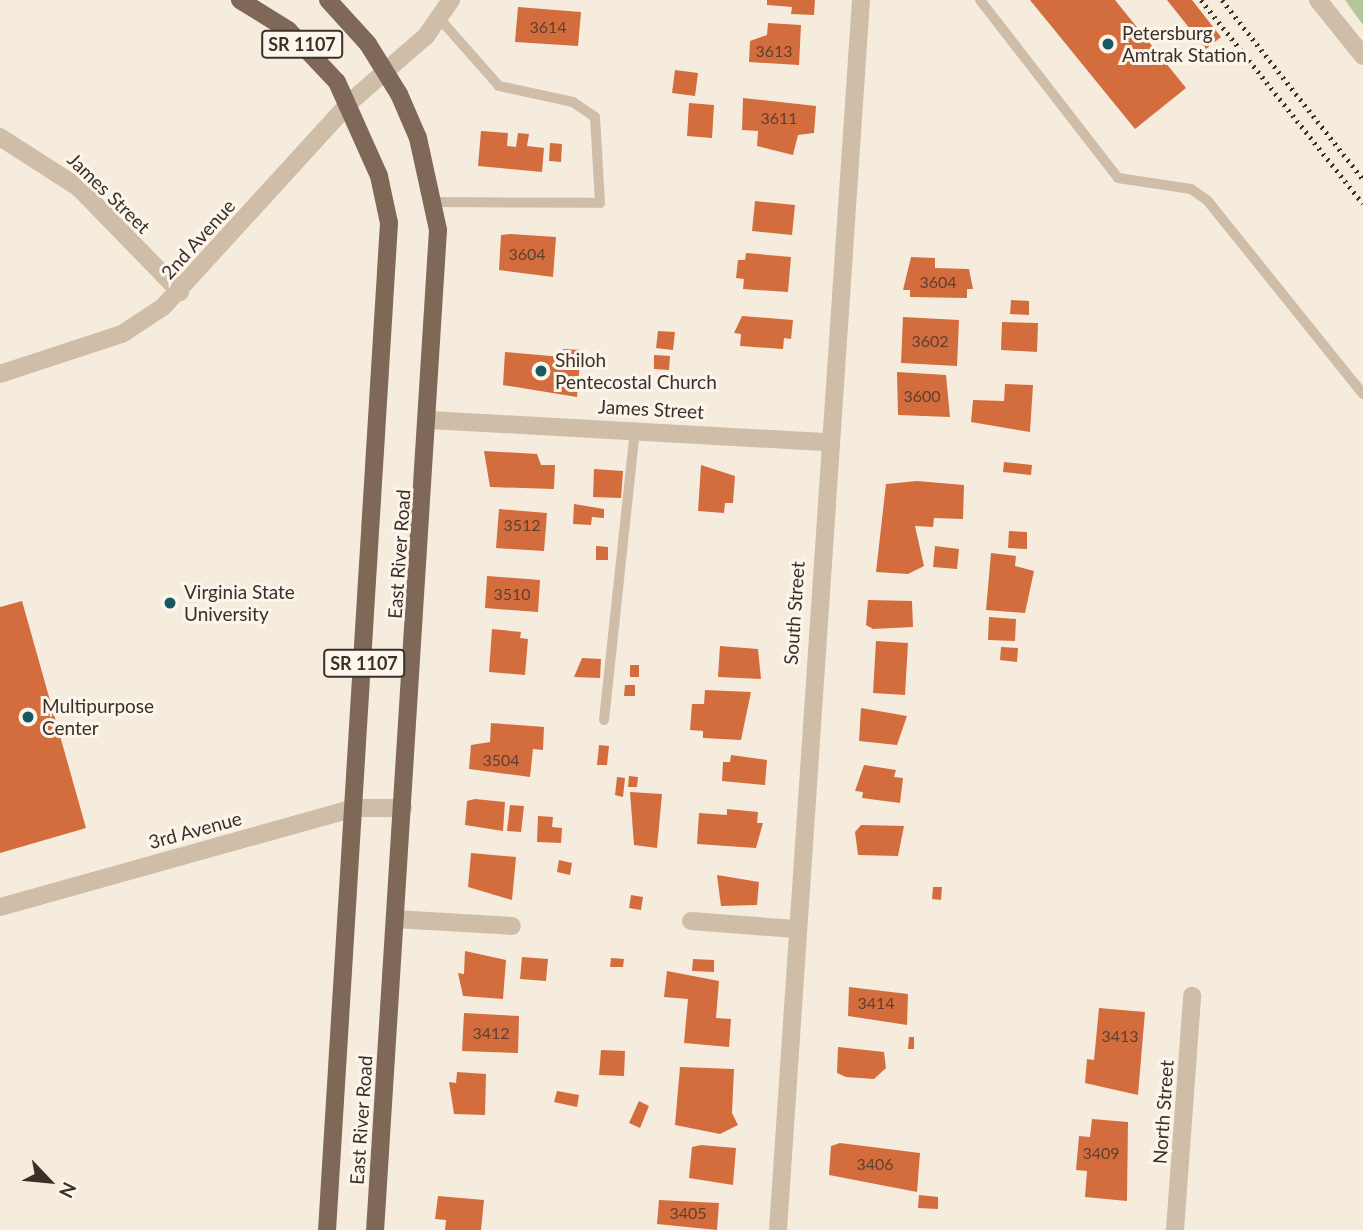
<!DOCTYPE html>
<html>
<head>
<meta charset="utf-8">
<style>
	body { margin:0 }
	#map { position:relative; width:1363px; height:1230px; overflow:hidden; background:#f5ecde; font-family:Lato,sans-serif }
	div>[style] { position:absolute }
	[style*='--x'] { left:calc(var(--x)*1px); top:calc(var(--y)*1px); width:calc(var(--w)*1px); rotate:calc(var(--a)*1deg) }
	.green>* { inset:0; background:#b5c69b }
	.building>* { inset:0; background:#d36d3e }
	.lane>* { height:10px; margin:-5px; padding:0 5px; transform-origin:5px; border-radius:5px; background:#cfbda8 }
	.street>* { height:18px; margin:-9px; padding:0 9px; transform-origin:9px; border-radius:9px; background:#cfbda8 }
	.primary>* { height:18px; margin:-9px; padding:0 9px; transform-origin:9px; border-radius:9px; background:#7f6858 }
	.rail>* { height:5px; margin-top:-2.5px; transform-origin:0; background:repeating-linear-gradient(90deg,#3b3029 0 2px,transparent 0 7px) }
	.dots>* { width:19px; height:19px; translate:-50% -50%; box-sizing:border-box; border:4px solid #fcf5eb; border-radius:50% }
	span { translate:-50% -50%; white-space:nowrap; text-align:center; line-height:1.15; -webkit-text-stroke:6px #fcf5eb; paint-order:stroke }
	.number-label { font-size:16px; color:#613f2e }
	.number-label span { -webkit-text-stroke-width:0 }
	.shield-label span { padding:2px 5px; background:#fcf5eb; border:2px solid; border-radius:5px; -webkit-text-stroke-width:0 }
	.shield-label { font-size:18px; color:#3b3029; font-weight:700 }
	.poi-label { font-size:19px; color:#3b3029 }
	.left { translate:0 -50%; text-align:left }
	.street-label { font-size:19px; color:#3b3029 }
	.north { position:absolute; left:14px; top:1146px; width:70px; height:70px; -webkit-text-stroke:5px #fcf5eb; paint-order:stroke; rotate:116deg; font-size:19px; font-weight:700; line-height:28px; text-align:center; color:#3b3029 }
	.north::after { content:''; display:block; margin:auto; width:24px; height:32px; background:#3b3029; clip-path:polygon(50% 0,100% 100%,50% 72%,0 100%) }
</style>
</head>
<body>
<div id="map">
	<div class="green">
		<i style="clip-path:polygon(1345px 0,1363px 0,1363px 25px,1360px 21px)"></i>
	</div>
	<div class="building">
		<i style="clip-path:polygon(767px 0,815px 0,814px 15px,791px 14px,792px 7px,767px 5px)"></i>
		<i style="clip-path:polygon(1030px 0,1115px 0,1186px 88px,1135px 129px)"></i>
		<i style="clip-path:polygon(1167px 0,1192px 0,1221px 37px,1206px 49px)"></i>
		<i style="clip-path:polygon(518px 7px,581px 12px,578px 46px,515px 42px)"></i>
		<i style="clip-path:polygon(768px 23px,801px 25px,799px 65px,749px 62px,750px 41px,767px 35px)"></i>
		<i style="clip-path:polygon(675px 70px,698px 73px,695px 96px,672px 93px)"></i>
		<i style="clip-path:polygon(743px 98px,816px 106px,814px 133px,798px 135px,793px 155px,757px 146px,758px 131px,742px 130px)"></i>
		<i style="clip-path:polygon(689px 103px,714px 105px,712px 138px,687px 136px)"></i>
		<i style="clip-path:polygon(481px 131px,508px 133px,507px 146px,516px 147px,518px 133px,529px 134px,527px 146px,544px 148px,542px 172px,478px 166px)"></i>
		<i style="clip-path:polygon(550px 143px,562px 144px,561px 162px,549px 161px)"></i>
		<i style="clip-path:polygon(755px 201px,795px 205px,792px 235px,752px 231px)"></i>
		<i style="clip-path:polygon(511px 234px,556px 237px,553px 277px,499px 270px,501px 235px)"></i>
		<i style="clip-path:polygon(746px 253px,791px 257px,788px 292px,743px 289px,744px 279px,736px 278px,738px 260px,745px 260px)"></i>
		<i style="clip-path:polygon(911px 257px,935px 258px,935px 268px,969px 269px,973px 289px,967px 289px,967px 298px,910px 297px,910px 290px,903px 290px)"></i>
		<i style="clip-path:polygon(1011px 300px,1029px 301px,1029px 315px,1010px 314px)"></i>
		<i style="clip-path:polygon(742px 316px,793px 320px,791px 339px,784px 338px,783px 349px,740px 346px,741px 334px,734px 333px)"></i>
		<i style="clip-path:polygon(903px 317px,959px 320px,957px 366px,901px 363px)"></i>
		<i style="clip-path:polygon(1002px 322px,1038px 323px,1037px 352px,1001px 350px)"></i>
		<i style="clip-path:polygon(658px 331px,675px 332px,673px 350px,656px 348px)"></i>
		<i style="clip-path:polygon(563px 349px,581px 350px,577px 397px,503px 385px,505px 352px,562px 357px)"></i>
		<i style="clip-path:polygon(654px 355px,670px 356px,669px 370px,654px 369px)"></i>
		<i style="clip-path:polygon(897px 372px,946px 375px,950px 417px,898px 415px)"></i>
		<i style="clip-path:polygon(1005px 384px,1033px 385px,1030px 432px,971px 422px,973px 400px,1004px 401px)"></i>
		<i style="clip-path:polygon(484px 451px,537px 454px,541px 465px,555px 465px,554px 489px,490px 487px)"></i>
		<i style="clip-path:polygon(1004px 462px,1032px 465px,1031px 475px,1003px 472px)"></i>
		<i style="clip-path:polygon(701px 465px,735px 476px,733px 503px,725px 503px,724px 513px,698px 511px)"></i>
		<i style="clip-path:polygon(594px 469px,623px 471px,621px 498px,593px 497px)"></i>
		<i style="clip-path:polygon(917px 481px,964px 485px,963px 519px,934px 518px,933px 527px,915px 526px,924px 566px,908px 574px,876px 572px,886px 484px)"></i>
		<i style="clip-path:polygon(574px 504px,604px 509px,604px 518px,592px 517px,591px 525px,573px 524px)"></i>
		<i style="clip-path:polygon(499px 509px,547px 513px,544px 551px,496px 548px)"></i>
		<i style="clip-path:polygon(1009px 531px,1027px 532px,1027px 549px,1008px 548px)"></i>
		<i style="clip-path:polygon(596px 546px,608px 547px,608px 560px,596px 560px)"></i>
		<i style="clip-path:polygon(935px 546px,959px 549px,957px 569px,933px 567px)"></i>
		<i style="clip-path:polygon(991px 553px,1016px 556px,1015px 566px,1034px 571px,1025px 613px,986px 610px)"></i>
		<i style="clip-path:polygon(487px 576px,540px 580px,538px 612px,485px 608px)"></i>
		<i style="clip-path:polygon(868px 600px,912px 601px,913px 627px,873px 629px,866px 625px)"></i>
		<i style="clip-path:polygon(22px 601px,86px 828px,0 853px,0 607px)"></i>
		<i style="clip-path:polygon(989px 617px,1016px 619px,1015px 641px,988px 640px)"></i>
		<i style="clip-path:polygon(492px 629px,521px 632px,520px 638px,528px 639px,525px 675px,489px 672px)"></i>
		<i style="clip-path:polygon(876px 641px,908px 643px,905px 695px,873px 693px)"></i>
		<i style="clip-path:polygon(720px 646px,758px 649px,761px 679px,718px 677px)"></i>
		<i style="clip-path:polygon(1001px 647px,1018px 648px,1017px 662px,1000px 660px)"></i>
		<i style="clip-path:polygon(582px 658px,601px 659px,600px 678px,574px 677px)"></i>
		<i style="clip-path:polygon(630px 665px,639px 665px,639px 677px,630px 677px)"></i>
		<i style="clip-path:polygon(625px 685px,635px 685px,635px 696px,624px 696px)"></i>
		<i style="clip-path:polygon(705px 690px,751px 692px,741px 740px,703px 738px,703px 731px,690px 730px,692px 704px,704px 704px)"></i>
		<i style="clip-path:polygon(861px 708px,907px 716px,897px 745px,859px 741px)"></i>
		<i style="clip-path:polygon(491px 723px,544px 727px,543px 750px,533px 749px,530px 777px,469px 769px,471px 745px,490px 742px)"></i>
		<i style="clip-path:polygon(599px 745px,609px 746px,607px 765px,597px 765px)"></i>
		<i style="clip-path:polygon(731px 755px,767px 760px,765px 785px,722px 781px,723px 762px,730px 762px)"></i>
		<i style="clip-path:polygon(864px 765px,896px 770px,894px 777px,903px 778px,900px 803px,862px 798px,863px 792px,855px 791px)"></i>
		<i style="clip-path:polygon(629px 776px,638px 777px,637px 787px,628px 787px)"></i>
		<i style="clip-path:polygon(617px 777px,625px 778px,623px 797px,615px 795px)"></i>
		<i style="clip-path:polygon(630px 792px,662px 794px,657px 848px,634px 845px)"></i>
		<i style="clip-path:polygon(475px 799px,505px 802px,503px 831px,465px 825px,467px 801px)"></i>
		<i style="clip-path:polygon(510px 805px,524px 806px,521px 832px,507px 831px)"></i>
		<i style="clip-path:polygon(727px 809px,758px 812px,757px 823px,763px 823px,756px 848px,697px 844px,699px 813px,727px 815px)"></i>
		<i style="clip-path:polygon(538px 816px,553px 817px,552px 827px,562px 828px,561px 843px,537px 842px)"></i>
		<i style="clip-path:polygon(861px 825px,904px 826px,898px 856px,858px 855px,855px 832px)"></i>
		<i style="clip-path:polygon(471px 853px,516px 857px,512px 900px,468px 887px)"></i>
		<i style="clip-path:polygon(559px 860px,572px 863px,570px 875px,557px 872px)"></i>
		<i style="clip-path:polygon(717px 875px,759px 882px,757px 905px,721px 906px)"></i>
		<i style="clip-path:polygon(933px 887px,942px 887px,941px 900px,932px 899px)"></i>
		<i style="clip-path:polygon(631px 895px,643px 897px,641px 910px,629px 908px)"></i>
		<i style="clip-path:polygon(465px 951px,506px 960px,503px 999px,463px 996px,458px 973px,464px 974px)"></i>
		<i style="clip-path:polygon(522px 957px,548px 959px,546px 981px,520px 979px)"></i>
		<i style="clip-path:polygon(611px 958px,624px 959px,623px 967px,610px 967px)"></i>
		<i style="clip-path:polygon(693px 959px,714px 960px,714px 972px,692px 971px)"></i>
		<i style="clip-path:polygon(667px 971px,719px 981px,716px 1018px,731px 1019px,729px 1047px,684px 1043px,688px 999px,664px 997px)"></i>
		<i style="clip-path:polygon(849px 987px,908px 994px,907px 1025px,848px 1016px)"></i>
		<i style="clip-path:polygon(1099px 1008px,1145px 1012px,1138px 1095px,1085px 1083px,1087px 1059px,1094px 1060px)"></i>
		<i style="clip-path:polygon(464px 1013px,519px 1016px,518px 1053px,462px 1051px)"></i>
		<i style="clip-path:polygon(909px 1037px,914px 1037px,914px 1049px,908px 1049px)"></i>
		<i style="clip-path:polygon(838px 1047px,884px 1052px,886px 1068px,874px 1079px,846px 1077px,837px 1073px)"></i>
		<i style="clip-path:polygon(601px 1050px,625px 1051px,624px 1076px,599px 1075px)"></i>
		<i style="clip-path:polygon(680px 1067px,734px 1069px,732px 1113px,738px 1125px,720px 1134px,675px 1125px)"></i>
		<i style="clip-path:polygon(457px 1072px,486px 1074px,485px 1115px,454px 1114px,449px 1082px,456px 1083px)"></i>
		<i style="clip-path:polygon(557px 1091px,579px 1095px,577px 1107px,554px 1102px)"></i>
		<i style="clip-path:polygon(639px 1101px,649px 1106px,640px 1128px,629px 1123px)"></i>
		<i style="clip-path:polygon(1092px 1119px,1128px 1122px,1127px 1201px,1085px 1197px,1087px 1171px,1076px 1170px,1079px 1136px,1090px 1137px)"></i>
		<i style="clip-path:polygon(840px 1143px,920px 1153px,917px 1192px,829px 1175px,831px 1146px)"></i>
		<i style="clip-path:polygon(701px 1145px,736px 1148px,733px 1185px,689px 1178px,692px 1147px)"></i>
		<i style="clip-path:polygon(919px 1195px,938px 1197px,938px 1209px,918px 1208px)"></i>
		<i style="clip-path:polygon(438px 1196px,484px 1200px,481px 1230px,445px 1230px,446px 1220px,435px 1219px)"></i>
		<i style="clip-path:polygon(659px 1200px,719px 1203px,717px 1230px,657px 1224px)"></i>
	</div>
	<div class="lane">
		<i style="--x:980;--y:0;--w:225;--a:52.2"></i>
		<i style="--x:1118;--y:178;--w:74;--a:8.6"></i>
		<i style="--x:1191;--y:189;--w:19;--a:35"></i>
		<i style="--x:1207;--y:200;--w:249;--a:51.2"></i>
		<i style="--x:434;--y:202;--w:166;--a:0.3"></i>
		<i style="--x:600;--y:203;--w:86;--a:-93.3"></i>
		<i style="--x:595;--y:117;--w:27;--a:-146"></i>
		<i style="--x:573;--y:102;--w:76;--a:-167.8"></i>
		<i style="--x:499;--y:86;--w:91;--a:-131.4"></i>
		<i style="--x:604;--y:720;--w:293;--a:-83.9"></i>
	</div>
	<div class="street">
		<i style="--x:1318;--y:0;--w:72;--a:51.2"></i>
		<i style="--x:0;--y:137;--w:94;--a:32.8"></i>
		<i style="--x:79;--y:188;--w:145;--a:45.8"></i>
		<i style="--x:0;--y:374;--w:128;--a:-18.2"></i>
		<i style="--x:122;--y:334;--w:49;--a:-33.4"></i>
		<i style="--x:163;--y:307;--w:276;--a:-47.6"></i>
		<i style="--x:349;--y:103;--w:102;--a:-41"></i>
		<i style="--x:426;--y:36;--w:44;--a:-55.2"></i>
		<i style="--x:430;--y:420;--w:399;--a:3.2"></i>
		<i style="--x:0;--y:907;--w:369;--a:-15.6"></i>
		<i style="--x:355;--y:808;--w:48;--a:0"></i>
		<i style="--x:395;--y:919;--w:117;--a:3.4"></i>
		<i style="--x:691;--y:921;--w:105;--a:4.4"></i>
		<i style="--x:778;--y:1230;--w:1233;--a:-86.14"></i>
		<i style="--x:1175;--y:1230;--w:235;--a:-85.8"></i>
	</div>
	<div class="primary">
		<i style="--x:240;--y:0;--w:57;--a:32"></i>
		<i style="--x:288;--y:30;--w:71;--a:46.7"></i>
		<i style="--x:337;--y:82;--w:103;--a:65.9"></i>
		<i style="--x:379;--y:176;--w:48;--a:78"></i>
		<i style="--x:389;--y:223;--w:1009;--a:93.52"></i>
		<i style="--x:328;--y:0;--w:59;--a:47.7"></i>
		<i style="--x:368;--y:44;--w:59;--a:58.2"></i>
		<i style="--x:399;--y:94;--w:48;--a:66.6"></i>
		<i style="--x:418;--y:138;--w:94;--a:77.7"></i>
		<i style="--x:438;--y:230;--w:1002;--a:93.6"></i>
	</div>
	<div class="rail">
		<i style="--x:1201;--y:0;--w:260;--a:51.5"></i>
		<i style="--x:1222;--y:0;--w:228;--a:51.8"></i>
	</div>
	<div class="dots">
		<i style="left:1108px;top:44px;background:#195862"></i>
		<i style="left:541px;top:371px;background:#195862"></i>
		<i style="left:170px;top:603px;background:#195862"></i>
		<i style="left:28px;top:717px;background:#195862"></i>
	</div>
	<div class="number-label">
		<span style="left:548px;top:27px">3614</span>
		<span style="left:774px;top:51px">3613</span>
		<span style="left:779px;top:118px">3611</span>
		<span style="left:527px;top:254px">3604</span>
		<span style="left:938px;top:282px">3604</span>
		<span style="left:930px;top:341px">3602</span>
		<span style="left:922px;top:396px">3600</span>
		<span style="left:522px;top:525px">3512</span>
		<span style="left:512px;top:594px">3510</span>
		<span style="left:501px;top:760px">3504</span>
		<span style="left:876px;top:1003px">3414</span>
		<span style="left:491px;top:1033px">3412</span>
		<span style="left:1120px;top:1036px">3413</span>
		<span style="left:1101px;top:1153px">3409</span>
		<span style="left:875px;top:1164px">3406</span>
		<span style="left:688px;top:1213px">3405</span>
	</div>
	<div class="shield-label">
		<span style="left:302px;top:44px">SR 1107</span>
		<span style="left:364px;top:663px">SR 1107</span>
	</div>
	<div class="poi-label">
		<span class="left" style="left:1122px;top:44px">Petersburg<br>Amtrak Station</span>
		<span class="left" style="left:555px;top:371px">Shiloh<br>Pentecostal Church</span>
		<span class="left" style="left:184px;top:603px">Virginia State<br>University</span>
		<span class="left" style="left:42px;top:717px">Multipurpose<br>Center</span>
	</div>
	<div class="street-label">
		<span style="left:109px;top:193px;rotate:44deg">James Street</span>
		<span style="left:198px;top:239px;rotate:-48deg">2nd Avenue</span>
		<span style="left:651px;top:409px;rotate:3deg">James Street</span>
		<span style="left:399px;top:554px;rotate:-86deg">East River Road</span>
		<span style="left:794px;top:613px;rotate:-86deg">South Street</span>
		<span style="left:195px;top:830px;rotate:-15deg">3rd Avenue</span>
		<span style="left:1163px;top:1112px;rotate:-86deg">North Street</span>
		<span style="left:361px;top:1120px;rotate:-86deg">East River Road</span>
	</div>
	<div class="north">N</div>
</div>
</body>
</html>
